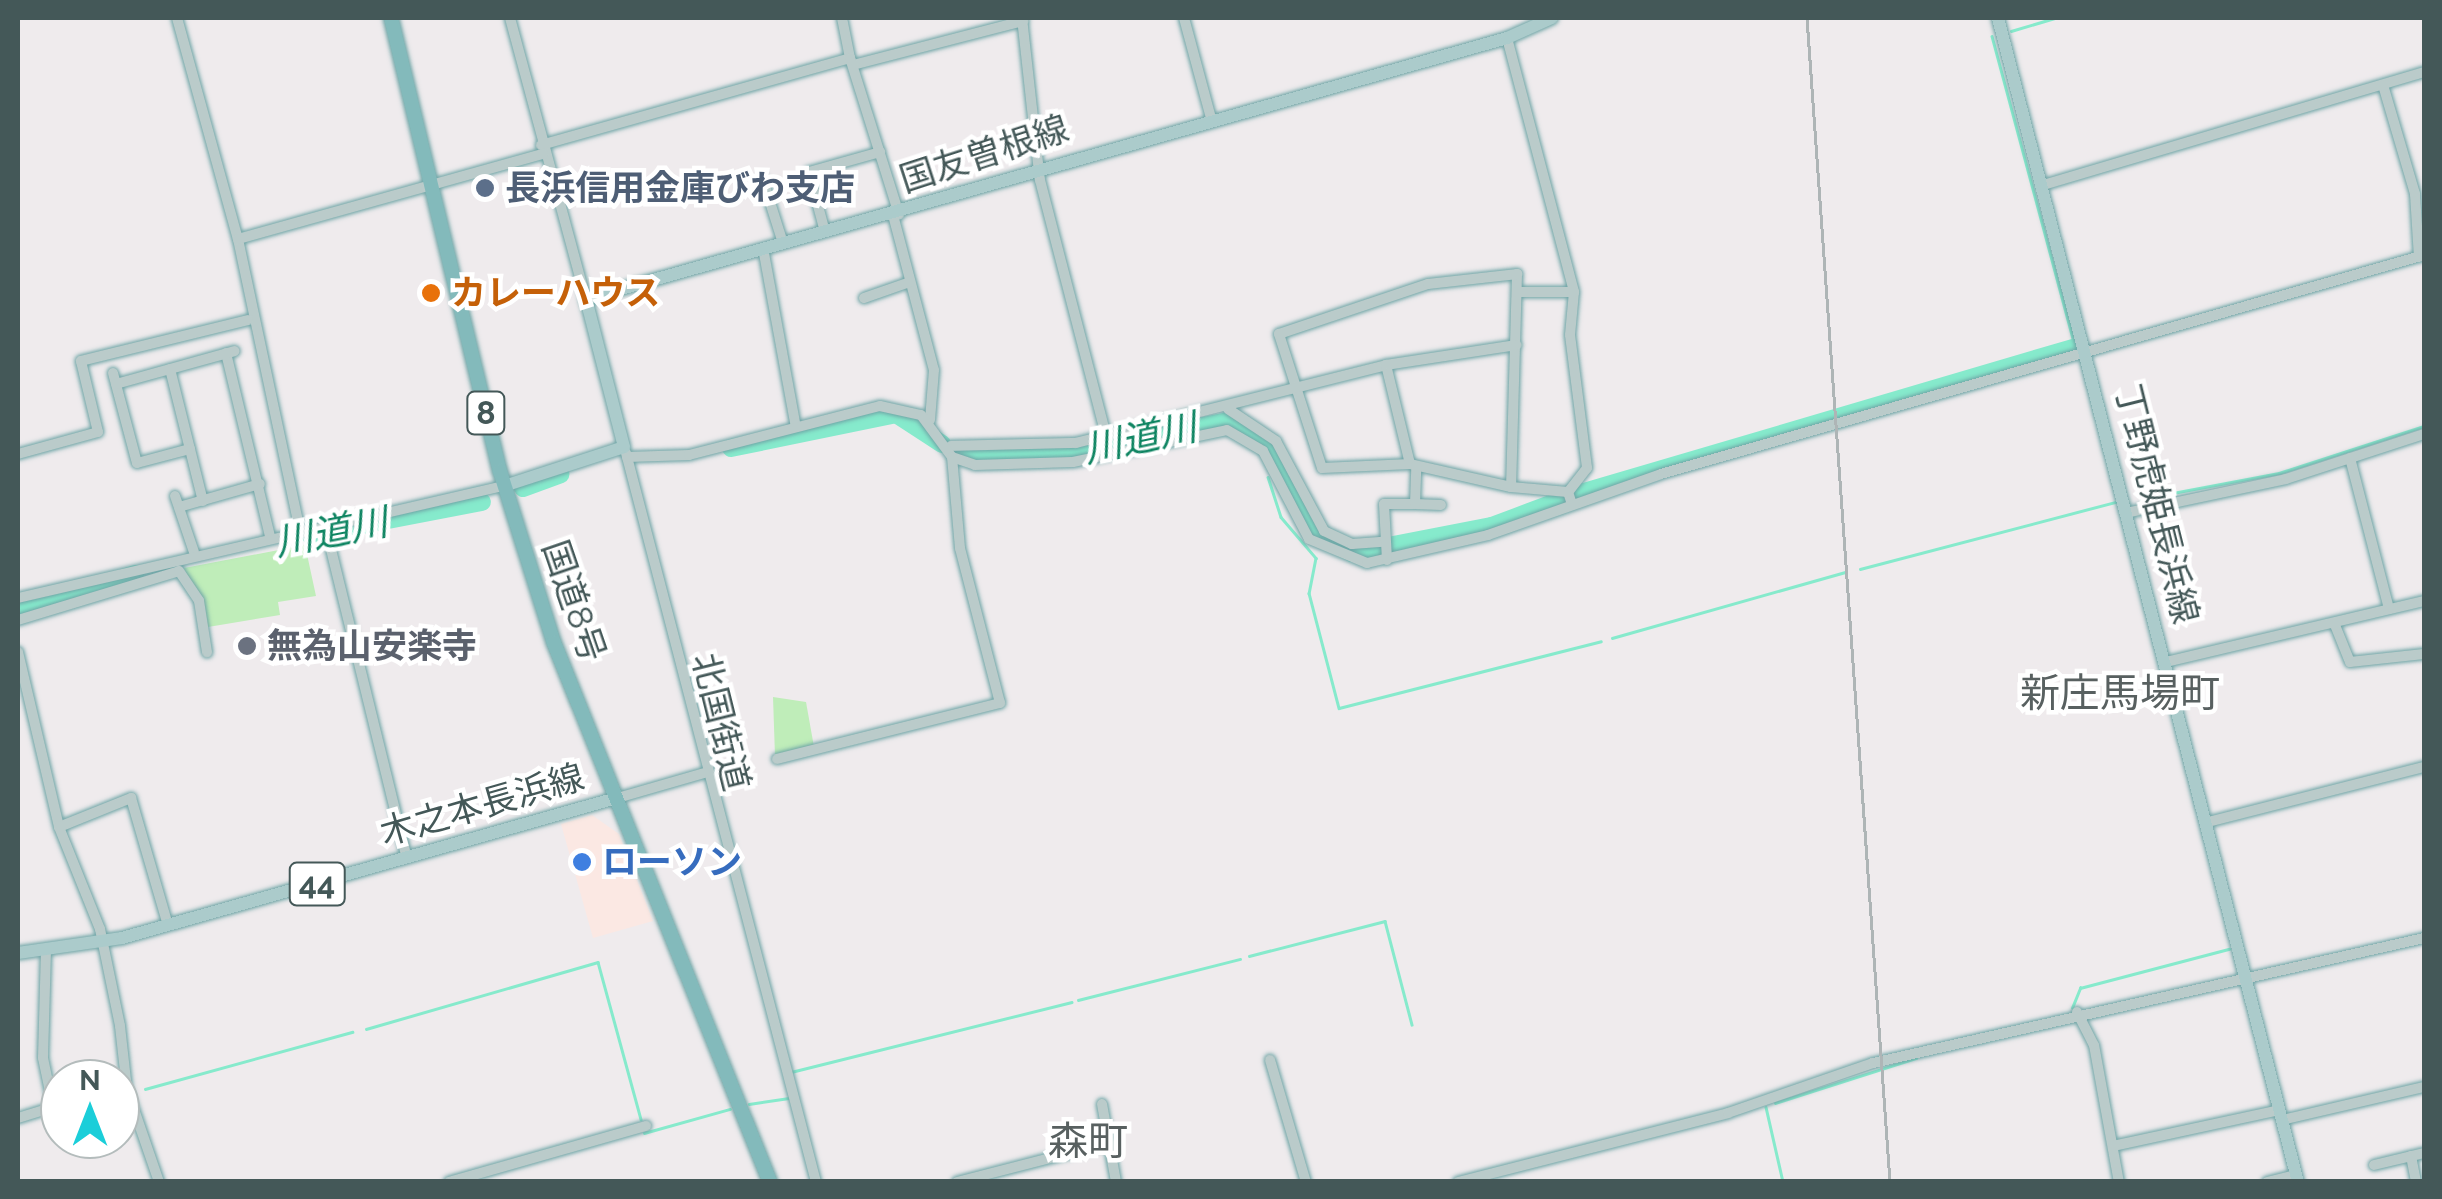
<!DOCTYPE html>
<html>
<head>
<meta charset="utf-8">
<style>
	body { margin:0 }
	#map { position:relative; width:2442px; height:1199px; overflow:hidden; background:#efebed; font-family:Raleway,"Noto Sans JP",sans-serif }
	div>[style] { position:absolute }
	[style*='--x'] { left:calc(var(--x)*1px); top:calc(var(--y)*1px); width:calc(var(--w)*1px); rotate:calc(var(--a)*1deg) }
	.commercial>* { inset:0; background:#fbe8e3 }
	.green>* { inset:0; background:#bfedb9 }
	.stream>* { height:2.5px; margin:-1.25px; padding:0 1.25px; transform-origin:1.25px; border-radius:1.25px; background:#86eacc }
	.river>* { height:18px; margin:-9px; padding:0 9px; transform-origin:9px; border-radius:9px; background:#86eacc }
	.roads { filter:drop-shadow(0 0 2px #6fa5a6) drop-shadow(0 0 2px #6fa5a6) }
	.minor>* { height:10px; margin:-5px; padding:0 5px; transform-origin:5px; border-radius:5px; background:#bacbca }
	.major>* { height:12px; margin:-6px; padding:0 6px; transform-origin:6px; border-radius:6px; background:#abcbcb }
	.highway>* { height:14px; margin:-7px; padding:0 7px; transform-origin:7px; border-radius:7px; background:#83babb }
	.rail>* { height:2.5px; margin:-1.25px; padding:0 1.25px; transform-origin:1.25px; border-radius:1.25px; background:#aeb5b6 }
	.dots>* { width:28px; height:28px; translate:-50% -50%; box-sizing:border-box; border:5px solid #fff; border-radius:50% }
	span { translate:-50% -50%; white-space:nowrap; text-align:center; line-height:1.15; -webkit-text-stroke:9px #fff; paint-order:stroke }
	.shield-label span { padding:2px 8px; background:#fff; border:2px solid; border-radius:8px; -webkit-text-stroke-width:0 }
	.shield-label { font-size:32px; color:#445858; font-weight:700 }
	.street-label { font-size:35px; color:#445858 }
	.service-label { font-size:35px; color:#4e5e75; font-weight:700 }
	.left { translate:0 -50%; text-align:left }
	.food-label { font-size:35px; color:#c56008; font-weight:700 }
	.worship-label { font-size:35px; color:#5b616d; font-weight:700 }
	.shop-label { font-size:35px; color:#366cbe; font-weight:700 }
	.water-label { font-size:38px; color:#0f8562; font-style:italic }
	.quarter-label { font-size:40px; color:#586060 }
	.frame { position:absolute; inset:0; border:20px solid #445858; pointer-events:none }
	.north { position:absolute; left:40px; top:1059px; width:100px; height:100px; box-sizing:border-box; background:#fff; border:2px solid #b4bcbc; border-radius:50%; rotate:0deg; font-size:28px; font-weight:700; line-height:40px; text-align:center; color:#445858 }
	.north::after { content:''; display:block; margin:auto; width:35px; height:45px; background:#1bced9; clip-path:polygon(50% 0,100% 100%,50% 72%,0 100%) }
</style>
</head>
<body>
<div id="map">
	<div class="commercial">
		<i style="clip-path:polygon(592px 815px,619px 834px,653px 921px,593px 938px,561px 824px)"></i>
	</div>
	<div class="green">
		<i style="clip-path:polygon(305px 545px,316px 596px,278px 602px,280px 615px,208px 627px,184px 568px)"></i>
		<i style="clip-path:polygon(773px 697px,806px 702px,814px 747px,775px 756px)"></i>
	</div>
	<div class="stream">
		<i style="--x:2011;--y:31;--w:46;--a:-16.5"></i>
		<i style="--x:1992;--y:36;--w:324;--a:75"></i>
		<i style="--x:1268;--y:477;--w:42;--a:72"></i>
		<i style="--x:1281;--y:517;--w:54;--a:49.5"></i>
		<i style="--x:1316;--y:558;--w:36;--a:101"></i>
		<i style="--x:1309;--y:593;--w:119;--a:75.4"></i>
		<i style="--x:1339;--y:708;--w:270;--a:-14.3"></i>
		<i style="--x:2141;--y:499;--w:140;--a:-10.7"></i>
		<i style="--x:2279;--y:473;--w:152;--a:-18"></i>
		<i style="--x:1860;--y:569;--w:268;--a:-14.7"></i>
		<i style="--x:1612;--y:638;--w:242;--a:-15.8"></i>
		<i style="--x:1249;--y:956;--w:140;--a:-14.4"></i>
		<i style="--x:1385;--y:921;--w:107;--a:75.4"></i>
		<i style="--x:1078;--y:1000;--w:167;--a:-14.2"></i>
		<i style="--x:2072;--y:1008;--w:22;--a:-68"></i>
		<i style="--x:2080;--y:988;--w:154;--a:-14.7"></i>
		<i style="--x:366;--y:1029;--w:241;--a:-16.1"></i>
		<i style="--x:598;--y:962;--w:163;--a:74.7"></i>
		<i style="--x:791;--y:1072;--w:289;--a:-14"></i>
		<i style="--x:145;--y:1089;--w:215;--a:-15.4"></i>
		<i style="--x:1775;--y:1103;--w:148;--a:-17.7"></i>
		<i style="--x:749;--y:1104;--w:40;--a:-8.5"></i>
		<i style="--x:1766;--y:1107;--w:77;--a:77.2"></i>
		<i style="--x:644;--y:1133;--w:89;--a:-15.6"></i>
	</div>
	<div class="river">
		<i style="--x:731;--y:448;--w:168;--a:-11.6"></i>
		<i style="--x:896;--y:414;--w:55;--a:33.1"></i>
		<i style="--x:962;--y:454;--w:100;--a:0"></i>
		<i style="--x:1062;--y:454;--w:169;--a:-11.2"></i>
		<i style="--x:1228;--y:421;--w:43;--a:28.9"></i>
		<i style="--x:1266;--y:442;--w:106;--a:62"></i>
		<i style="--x:1316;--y:536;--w:40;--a:25"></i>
		<i style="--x:1352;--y:553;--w:143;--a:-10.9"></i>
		<i style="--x:1492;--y:526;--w:74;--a:-20.6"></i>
		<i style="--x:523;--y:488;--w:40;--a:-20.2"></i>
		<i style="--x:1581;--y:493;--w:516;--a:-16.43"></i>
		<i style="--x:310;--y:535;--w:175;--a:-10.9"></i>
		<i style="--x:18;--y:611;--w:123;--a:-17.5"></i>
	</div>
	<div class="roads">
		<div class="minor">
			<i style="--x:177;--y:18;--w:229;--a:74.6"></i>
			<i style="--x:238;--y:239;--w:298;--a:78"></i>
			<i style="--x:510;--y:18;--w:291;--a:74.9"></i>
			<i style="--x:842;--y:18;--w:41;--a:78.7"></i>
			<i style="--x:1022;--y:18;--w:163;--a:83.7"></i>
			<i style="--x:1040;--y:180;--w:264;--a:75.5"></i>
			<i style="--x:1184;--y:18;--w:104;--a:74.9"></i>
			<i style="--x:1507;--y:38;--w:263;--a:75.2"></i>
			<i style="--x:1574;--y:292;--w:43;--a:95.3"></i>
			<i style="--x:1570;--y:335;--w:134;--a:82.7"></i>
			<i style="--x:1587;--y:468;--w:31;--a:128"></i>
			<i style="--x:1568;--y:492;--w:13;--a:72"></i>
			<i style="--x:853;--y:65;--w:176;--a:-14.5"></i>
			<i style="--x:2383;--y:85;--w:114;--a:73.6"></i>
			<i style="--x:2415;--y:194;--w:63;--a:86.4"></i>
			<i style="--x:541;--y:145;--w:321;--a:-15.7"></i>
			<i style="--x:850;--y:58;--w:164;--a:72.6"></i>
			<i style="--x:763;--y:180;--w:66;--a:72.4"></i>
			<i style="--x:2043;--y:185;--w:397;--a:-16.5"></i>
			<i style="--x:893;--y:215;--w:160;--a:75.2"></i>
			<i style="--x:934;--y:370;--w:50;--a:94.6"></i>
			<i style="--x:825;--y:232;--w:62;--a:-104.9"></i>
			<i style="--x:809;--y:172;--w:74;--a:-15.7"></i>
			<i style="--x:238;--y:239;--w:317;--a:-15.6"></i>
			<i style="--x:763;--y:248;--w:182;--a:79.6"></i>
			<i style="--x:1517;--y:274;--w:213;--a:91.6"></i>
			<i style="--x:1511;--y:487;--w:104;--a:-167.2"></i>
			<i style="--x:1410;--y:464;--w:88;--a:177.4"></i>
			<i style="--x:1322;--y:468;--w:141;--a:-107.8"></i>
			<i style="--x:1279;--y:334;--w:157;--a:-18.6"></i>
			<i style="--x:1428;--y:284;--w:90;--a:-6.4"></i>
			<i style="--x:1517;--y:292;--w:57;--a:0"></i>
			<i style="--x:864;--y:298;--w:49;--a:-19.2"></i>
			<i style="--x:226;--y:353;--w:188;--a:76.5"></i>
			<i style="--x:170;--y:369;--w:136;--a:76"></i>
			<i style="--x:113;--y:373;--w:93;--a:75.1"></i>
			<i style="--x:137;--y:463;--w:55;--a:-14.8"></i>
			<i style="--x:116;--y:384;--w:123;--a:-15.5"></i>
			<i style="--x:1228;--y:409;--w:58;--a:33.7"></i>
			<i style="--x:1276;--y:441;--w:102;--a:61.9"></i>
			<i style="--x:1324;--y:531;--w:31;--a:25"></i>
			<i style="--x:1352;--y:544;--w:31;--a:-4"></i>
			<i style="--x:951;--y:446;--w:125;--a:-1.4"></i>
			<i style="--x:1076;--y:443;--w:320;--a:-14.1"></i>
			<i style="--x:626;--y:453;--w:753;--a:75.39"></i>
			<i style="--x:18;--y:454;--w:83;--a:-15.4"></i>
			<i style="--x:98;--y:432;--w:73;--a:-103.5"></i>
			<i style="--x:81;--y:361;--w:172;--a:-13.8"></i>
			<i style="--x:627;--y:457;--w:62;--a:-1.8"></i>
			<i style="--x:689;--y:455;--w:197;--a:-14.4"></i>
			<i style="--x:880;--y:406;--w:42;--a:12.4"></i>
			<i style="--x:921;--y:415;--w:52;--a:53.6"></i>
			<i style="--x:952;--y:457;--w:24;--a:19"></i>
			<i style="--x:975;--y:465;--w:98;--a:-1.8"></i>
			<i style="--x:1073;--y:462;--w:157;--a:-11.7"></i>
			<i style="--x:1227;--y:430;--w:42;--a:30.3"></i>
			<i style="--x:1263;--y:451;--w:99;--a:62.4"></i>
			<i style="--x:1309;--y:539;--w:63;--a:22.5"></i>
			<i style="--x:1367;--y:563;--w:124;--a:-13"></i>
			<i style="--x:1488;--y:535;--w:183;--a:-19.4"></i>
			<i style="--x:1661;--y:474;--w:794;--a:-16.01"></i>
			<i style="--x:2350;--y:458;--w:156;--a:75.5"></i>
			<i style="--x:1410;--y:464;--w:102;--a:-103.6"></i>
			<i style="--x:1386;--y:365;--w:132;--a:-8.7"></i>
			<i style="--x:1511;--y:487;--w:57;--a:5"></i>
			<i style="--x:175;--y:496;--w:59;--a:71.3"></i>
			<i style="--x:1415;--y:504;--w:26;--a:2"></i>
			<i style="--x:179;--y:507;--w:84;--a:-15.9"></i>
			<i style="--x:2130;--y:512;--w:159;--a:-11.9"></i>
			<i style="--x:2286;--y:479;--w:145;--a:-18.1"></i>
			<i style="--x:325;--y:525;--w:343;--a:76.2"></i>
			<i style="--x:1387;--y:560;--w:56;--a:-93.1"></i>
			<i style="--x:1384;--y:504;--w:31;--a:0"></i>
			<i style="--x:1415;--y:504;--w:38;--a:-88"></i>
			<i style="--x:18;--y:598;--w:499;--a:-13"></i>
			<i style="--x:18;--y:620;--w:168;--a:-16.9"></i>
			<i style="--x:179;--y:571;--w:36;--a:56"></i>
			<i style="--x:199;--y:601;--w:52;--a:81.1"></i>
			<i style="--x:2335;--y:625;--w:40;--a:68"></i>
			<i style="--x:2350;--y:662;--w:74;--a:-6.2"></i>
			<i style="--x:18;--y:652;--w:180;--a:76.8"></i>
			<i style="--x:59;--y:827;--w:110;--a:68.1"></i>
			<i style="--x:100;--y:929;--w:99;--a:78.3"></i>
			<i style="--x:120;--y:1026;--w:63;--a:83.7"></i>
			<i style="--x:127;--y:1089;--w:7;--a:164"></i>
			<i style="--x:2166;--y:662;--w:265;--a:-13.3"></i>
			<i style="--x:777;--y:759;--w:230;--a:-14.1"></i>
			<i style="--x:1000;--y:703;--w:160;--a:-104.5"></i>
			<i style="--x:960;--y:548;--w:91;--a:-95"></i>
			<i style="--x:614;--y:799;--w:94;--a:-16.1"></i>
			<i style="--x:2208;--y:822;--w:223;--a:-14.3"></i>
			<i style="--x:59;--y:827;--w:78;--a:-21.9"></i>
			<i style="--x:131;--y:798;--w:132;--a:73.8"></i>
			<i style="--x:46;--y:950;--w:108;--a:91.6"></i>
			<i style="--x:43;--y:1058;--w:49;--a:78.2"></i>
			<i style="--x:2077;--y:1012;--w:37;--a:63"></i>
			<i style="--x:2094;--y:1045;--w:139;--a:79.7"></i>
			<i style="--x:1270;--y:1060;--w:127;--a:73.6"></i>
			<i style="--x:127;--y:1089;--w:98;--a:71"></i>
			<i style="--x:1102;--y:1104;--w:79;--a:79.8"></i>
			<i style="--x:18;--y:1118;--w:44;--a:-17.2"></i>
			<i style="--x:2282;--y:1120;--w:146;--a:-13.1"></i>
			<i style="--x:2113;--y:1146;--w:170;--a:-12.2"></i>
			<i style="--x:2411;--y:1156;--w:26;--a:79"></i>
			<i style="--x:2374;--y:1165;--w:51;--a:-13.5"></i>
			<i style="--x:449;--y:1182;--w:205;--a:-15.9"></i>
			<i style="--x:957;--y:1182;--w:157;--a:-14.4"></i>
			<i style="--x:1458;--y:1182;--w:279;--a:-14.3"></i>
			<i style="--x:1728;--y:1113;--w:153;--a:-19"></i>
			<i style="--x:1873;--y:1063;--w:565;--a:-12.78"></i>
			<i style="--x:2267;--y:1182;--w:30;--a:-14"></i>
		</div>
		<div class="major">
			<i style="--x:1998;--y:18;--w:1202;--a:75.55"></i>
			<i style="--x:504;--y:486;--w:126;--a:-18"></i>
			<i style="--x:624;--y:447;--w:153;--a:-104.4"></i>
			<i style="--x:586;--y:299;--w:957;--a:-15.82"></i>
			<i style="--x:1507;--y:38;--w:49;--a:-24"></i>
			<i style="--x:18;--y:953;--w:105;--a:-8.2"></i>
			<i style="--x:122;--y:938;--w:510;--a:-15.81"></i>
		</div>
		<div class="highway">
			<i style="--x:391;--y:18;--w:466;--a:76.5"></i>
			<i style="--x:500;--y:471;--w:180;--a:72.6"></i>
			<i style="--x:554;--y:643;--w:581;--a:68.16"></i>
		</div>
	</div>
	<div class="rail">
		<i style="--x:1807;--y:18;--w:1167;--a:85.92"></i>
	</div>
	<div class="dots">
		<i style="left:485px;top:188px;background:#5c6f8a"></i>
		<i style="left:431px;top:293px;background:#e8710a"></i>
		<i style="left:247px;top:646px;background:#6b7280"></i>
		<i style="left:582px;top:862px;background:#3f7fe0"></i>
	</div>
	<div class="shield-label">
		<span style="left:486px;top:413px">8</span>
		<span style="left:317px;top:884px">44</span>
	</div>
	<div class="street-label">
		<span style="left:984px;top:154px;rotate:-18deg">国友曽根線</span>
		<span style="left:2157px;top:504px;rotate:76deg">丁野虎姫長浜線</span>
		<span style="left:574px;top:601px;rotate:71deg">国道8号</span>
		<span style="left:721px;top:722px;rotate:76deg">北国街道</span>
		<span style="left:482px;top:805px;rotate:-16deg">木之本長浜線</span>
	</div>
	<div class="service-label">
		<span class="left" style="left:505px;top:188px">長浜信用金庫びわ支店</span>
	</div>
	<div class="food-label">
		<span class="left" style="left:451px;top:293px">カレーハウス</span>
	</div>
	<div class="worship-label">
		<span class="left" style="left:267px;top:646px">無為山安楽寺</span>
	</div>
	<div class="shop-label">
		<span class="left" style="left:602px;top:862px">ローソン</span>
	</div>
	<div class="water-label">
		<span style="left:1140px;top:438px;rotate:-12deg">川道川</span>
		<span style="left:331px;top:532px;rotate:-11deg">川道川</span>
	</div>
	<div class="quarter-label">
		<span style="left:2120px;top:693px">新庄馬場町</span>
		<span style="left:1088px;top:1141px">森町</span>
	</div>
	<div class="frame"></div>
	<div class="north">N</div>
</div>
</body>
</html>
